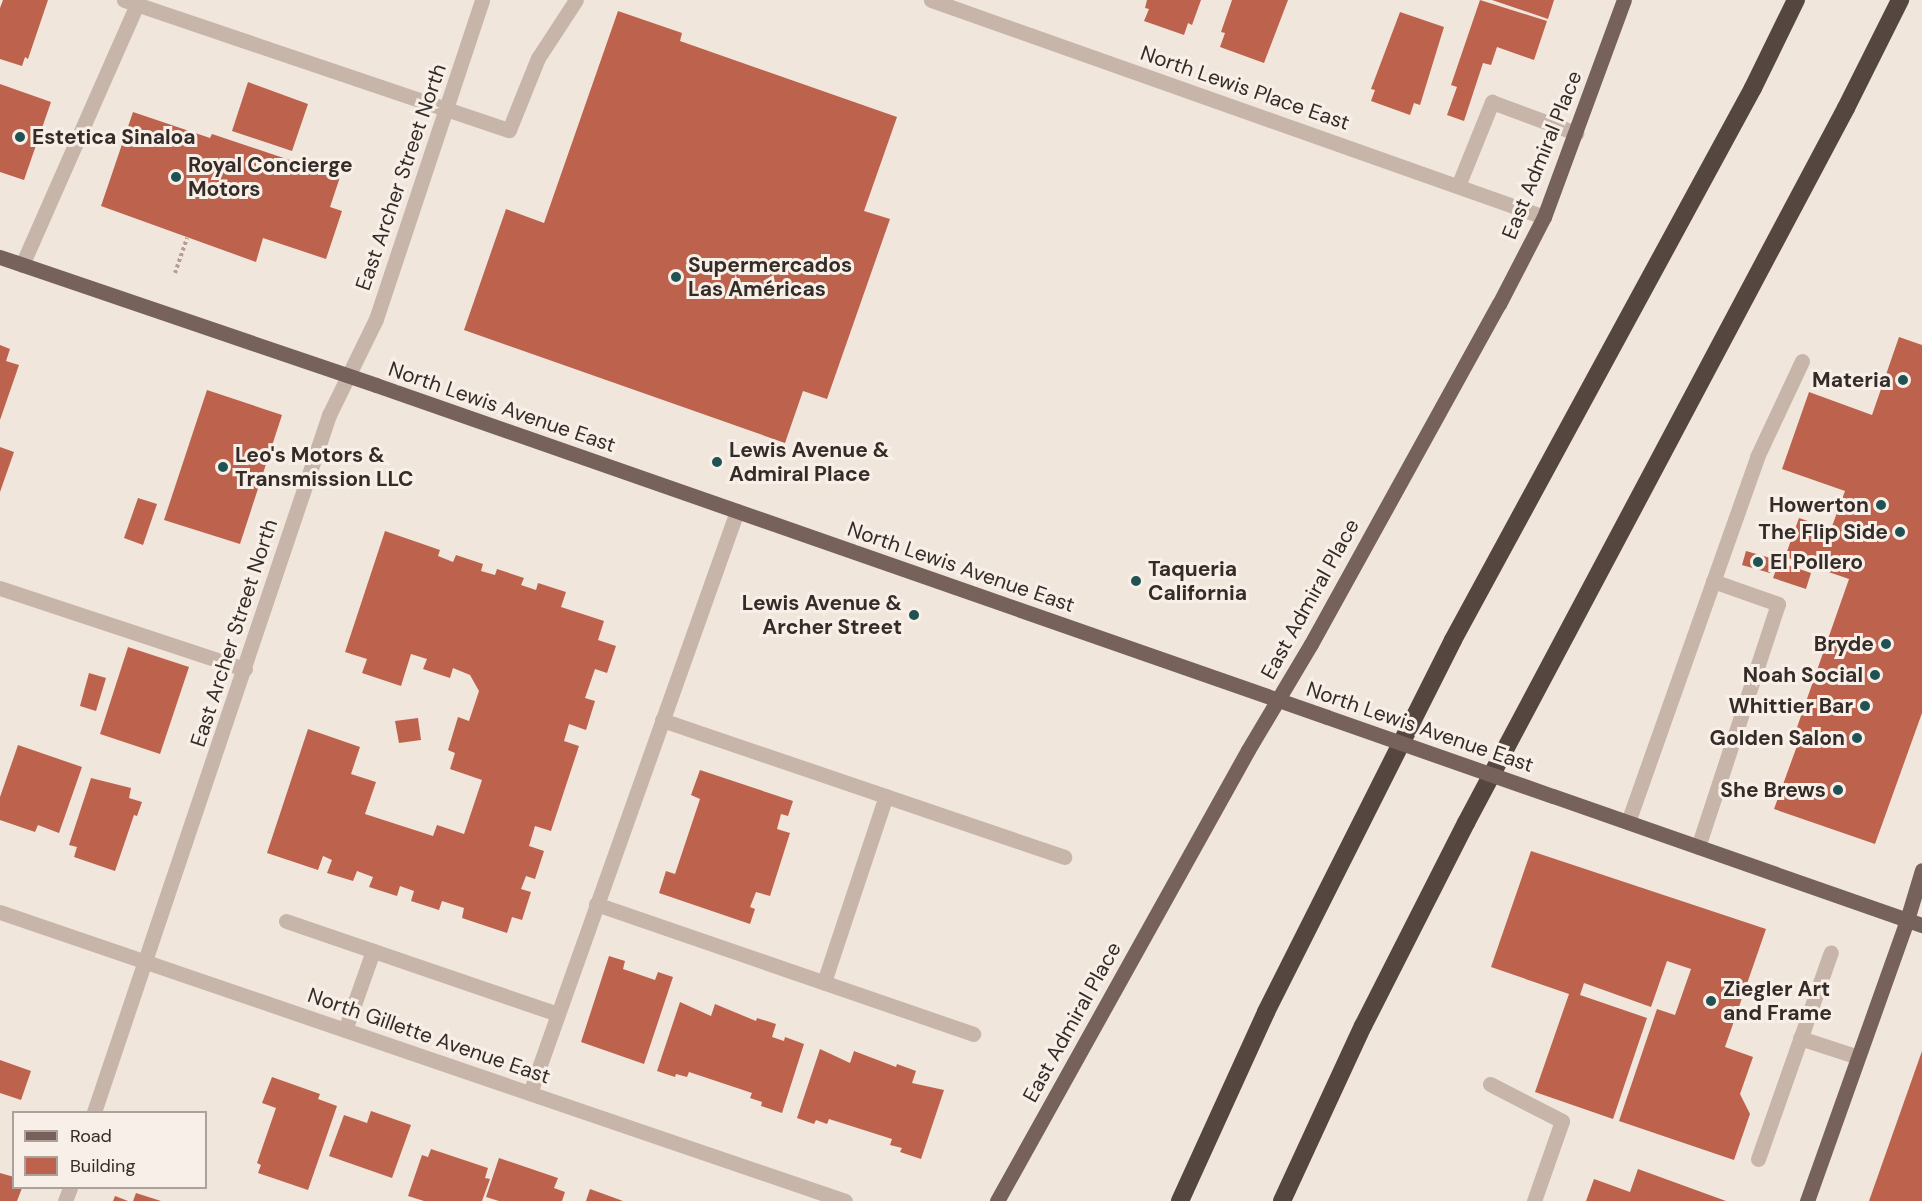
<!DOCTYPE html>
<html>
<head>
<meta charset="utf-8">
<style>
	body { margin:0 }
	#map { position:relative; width:1922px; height:1201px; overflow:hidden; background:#f0e6dc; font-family:"DM Sans",sans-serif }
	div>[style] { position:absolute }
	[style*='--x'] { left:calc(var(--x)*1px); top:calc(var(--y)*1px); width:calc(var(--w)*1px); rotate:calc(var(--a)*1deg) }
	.building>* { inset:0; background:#bd634d }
	.path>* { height:4px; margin-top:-2px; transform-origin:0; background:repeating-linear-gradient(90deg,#b39f93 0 3px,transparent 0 6px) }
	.minor>* { height:15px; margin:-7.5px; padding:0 7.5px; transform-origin:7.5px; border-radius:7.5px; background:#c7b5a9 }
	.major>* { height:15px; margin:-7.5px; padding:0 7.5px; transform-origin:7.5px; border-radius:7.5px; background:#76625a }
	.highway>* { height:18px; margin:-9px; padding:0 9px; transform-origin:9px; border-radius:9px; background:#554640 }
	.major-bridge>* { height:15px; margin:-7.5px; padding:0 7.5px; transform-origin:7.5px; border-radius:7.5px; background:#76625a }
	.dots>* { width:16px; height:16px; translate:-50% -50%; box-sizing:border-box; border:3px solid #f8f0e8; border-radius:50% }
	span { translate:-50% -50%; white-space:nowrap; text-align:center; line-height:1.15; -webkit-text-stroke:6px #f8f0e8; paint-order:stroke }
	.street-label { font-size:21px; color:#352c28 }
	.poi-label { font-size:21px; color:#352c28; font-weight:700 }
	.left { translate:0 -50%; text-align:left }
	.right { translate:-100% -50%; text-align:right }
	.legend { position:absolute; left:12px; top:1111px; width:195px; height:78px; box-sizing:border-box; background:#f8f0e8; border:2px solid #aaa29b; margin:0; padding:8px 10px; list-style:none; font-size:18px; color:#352c28 }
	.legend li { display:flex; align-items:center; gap:12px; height:30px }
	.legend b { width:30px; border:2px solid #aaa29b }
</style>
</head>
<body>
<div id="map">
	<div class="building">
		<i style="clip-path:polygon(3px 0,48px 0,28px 59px,25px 57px,22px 66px,0 59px,0 8px)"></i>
		<i style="clip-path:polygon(1147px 0,1201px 0,1192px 25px,1188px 23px,1184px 35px,1144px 21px,1149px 9px,1145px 8px)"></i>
		<i style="clip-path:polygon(1232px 0,1288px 0,1264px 63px,1220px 47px,1225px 33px,1221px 32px)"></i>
		<i style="clip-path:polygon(1480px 0,1547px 21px,1534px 60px,1497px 47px,1491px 65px,1483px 63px,1464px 121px,1447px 115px,1457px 87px,1451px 85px)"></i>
		<i style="clip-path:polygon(1492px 0,1554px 0,1548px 19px)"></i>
		<i style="clip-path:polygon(618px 11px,682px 33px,680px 41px,897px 117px,864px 211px,890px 219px,827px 399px,803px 391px,785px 443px,464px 330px,506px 209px,544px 223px)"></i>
		<i style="clip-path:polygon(1400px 12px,1444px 27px,1420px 105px,1414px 103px,1410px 115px,1371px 101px,1375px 90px,1371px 89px)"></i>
		<i style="clip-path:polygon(248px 82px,308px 104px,292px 151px,232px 131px)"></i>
		<i style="clip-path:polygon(0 84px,51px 102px,24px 180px,0 172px)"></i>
		<i style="clip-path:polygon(133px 112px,210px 138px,212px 134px,340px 177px,330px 207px,342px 211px,326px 259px,263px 238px,256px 262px,101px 206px)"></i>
		<i style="clip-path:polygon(1899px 337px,1922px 345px,1922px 713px,1875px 844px,1774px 809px,1801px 735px,1795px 733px,1849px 579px,1785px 557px,1799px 518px,1831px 529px,1845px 491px,1782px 469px,1809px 392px,1872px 415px)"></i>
		<i style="clip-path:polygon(0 345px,10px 349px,6px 361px,19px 365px,0 420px)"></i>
		<i style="clip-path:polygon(207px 390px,282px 415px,240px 544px,164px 520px)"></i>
		<i style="clip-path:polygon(0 447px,14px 452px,0 492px)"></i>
		<i style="clip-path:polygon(138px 498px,157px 504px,143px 545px,124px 538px)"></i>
		<i style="clip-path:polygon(385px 531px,440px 550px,438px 556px,453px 562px,456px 555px,483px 564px,481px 571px,495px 575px,497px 569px,524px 578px,521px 585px,536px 590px,538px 583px,566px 592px,561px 607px,604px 621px,598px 640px,616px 646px,607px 673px,595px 669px,585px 698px,595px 701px,586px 730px,569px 724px,564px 741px,579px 746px,551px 831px,535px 826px,529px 846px,544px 851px,535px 879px,526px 876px,521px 889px,531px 892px,522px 920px,512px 917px,507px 933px,462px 918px,464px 908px,442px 901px,439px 910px,411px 901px,414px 891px,400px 886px,397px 896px,369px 887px,373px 877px,357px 871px,353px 881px,327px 873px,332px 860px,323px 856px,318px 870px,267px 853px,308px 729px,360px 747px,351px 774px,376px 782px,365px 814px,433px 836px,437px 825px,464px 834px,482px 780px,450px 769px,455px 753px,448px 750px,458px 717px,469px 721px,479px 691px,470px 675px,453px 668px,450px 678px,423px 669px,427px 659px,411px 654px,401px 686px,362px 673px,367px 659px,345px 652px)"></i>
		<i style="clip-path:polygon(1746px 551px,1774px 559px,1770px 573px,1742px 565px)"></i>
		<i style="clip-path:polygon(1779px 562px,1811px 573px,1806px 589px,1773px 578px)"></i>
		<i style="clip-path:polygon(128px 647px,189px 667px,160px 754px,100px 734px)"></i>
		<i style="clip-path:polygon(89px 673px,106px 678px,96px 711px,80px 706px)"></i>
		<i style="clip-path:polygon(418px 718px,421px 740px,399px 743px,395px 721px)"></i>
		<i style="clip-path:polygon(18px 745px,82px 767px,59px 833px,38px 825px,35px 832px,0 820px,0 797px)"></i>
		<i style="clip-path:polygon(700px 770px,793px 801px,788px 816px,781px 814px,777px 829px,790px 833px,770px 896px,756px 892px,750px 907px,755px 909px,750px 924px,659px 893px,666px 871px,675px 874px,700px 799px,691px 795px)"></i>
		<i style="clip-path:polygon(91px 778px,131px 788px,129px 798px,142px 802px,137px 816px,134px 815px,115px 871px,74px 857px,77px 847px,69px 845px)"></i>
		<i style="clip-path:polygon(1531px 851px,1766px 929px,1725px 1047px,1753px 1057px,1740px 1094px,1750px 1114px,1734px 1160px,1619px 1121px,1657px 1009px,1675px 1015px,1691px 969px,1667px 961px,1651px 1007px,1584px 983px,1580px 995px,1647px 1018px,1613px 1119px,1535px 1092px,1569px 994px,1491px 967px)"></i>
		<i style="clip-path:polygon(609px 956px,625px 961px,623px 969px,655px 980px,658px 972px,673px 977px,644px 1064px,581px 1042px)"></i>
		<i style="clip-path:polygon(680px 1002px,711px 1016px,715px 1004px,756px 1021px,757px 1018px,776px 1024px,772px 1037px,784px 1041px,785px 1037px,804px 1044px,782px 1113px,761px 1106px,762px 1102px,750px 1098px,752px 1093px,689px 1072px,687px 1077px,676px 1074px,675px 1077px,657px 1071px)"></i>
		<i style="clip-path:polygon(820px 1049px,850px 1063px,854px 1051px,896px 1067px,897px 1064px,916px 1071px,912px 1083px,944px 1090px,921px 1159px,900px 1152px,902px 1148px,890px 1145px,892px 1139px,829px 1119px,827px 1124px,816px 1120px,814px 1124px,797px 1118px)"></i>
		<i style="clip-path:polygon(1922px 1051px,1922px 1201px,1869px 1201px)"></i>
		<i style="clip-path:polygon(0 1060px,31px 1071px,21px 1100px,0 1093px)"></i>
		<i style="clip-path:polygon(272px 1077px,320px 1094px,318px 1099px,337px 1106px,308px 1190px,258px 1173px,261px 1165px,257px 1163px,276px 1108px,262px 1103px)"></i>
		<i style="clip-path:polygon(371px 1111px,411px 1125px,392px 1178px,329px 1156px,344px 1115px,367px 1123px)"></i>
		<i style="clip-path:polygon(431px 1149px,488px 1168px,485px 1178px,490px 1179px,482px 1201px,424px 1201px,408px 1196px,422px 1155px,428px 1157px)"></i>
		<i style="clip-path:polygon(499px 1158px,558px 1178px,554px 1188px,565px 1192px,562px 1201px,499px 1201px,486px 1197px)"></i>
		<i style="clip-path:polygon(1638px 1169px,1726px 1201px,1586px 1201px,1594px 1179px,1630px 1192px)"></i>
		<i style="clip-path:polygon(0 1173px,14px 1177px,14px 1188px,22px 1188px,17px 1201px,0 1201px)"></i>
		<i style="clip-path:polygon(590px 1189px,623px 1201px,586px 1201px)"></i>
		<i style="clip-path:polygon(136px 1193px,161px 1201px,133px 1201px)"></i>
		<i style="clip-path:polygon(115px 1196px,128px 1201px,113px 1201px)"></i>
	</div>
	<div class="path">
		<i style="--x:175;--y:273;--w:37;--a:-71"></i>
	</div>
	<div class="minor">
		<i style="--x:124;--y:0;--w:406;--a:18.7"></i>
		<i style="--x:509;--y:130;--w:78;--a:-68.1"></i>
		<i style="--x:538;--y:58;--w:69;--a:-56.8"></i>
		<i style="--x:931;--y:0;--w:650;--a:19.49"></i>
		<i style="--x:1458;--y:186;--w:91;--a:-68"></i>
		<i style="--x:1492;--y:102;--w:90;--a:20.3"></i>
		<i style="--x:22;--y:265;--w:285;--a:-66.2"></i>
		<i style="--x:0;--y:588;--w:258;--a:18.3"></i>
		<i style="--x:662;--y:720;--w:425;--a:18.8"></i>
		<i style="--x:1628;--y:822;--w:387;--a:-70.5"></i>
		<i style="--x:1757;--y:457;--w:106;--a:-64.9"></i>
		<i style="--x:1698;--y:847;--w:256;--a:-71.8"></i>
		<i style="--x:1778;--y:604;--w:69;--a:-160.5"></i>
		<i style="--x:596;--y:904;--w:399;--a:19"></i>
		<i style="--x:0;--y:912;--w:893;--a:18.88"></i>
		<i style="--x:286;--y:921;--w:287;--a:18.9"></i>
		<i style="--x:824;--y:982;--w:196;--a:-71.6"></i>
		<i style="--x:345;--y:1030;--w:84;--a:-70.5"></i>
		<i style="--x:1800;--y:1038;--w:61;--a:18.1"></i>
		<i style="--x:1490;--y:1084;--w:81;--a:27.2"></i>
		<i style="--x:1562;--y:1121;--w:85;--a:109.3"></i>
		<i style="--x:530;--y:1093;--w:618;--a:-70.42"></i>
		<i style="--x:94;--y:1112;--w:736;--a:-71.37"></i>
		<i style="--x:329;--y:415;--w:107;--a:-63.9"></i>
		<i style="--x:376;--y:319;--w:336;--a:-71.6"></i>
		<i style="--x:1758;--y:1159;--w:219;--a:-70.6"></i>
		<i style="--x:65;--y:1201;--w:14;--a:-69"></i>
	</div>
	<div class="major">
		<i style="--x:0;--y:257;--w:397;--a:18.8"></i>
		<i style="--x:376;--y:385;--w:1007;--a:19.24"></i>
		<i style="--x:1553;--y:796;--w:391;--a:19.3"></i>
		<i style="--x:997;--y:1201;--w:516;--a:-60.9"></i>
		<i style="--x:1248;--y:750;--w:123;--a:-59.3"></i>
		<i style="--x:1311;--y:644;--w:389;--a:-61.1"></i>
		<i style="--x:1499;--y:304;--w:98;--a:-62.7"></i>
		<i style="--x:1544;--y:217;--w:231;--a:-69.8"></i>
		<i style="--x:1807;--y:1201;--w:298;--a:-70.4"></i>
		<i style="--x:1907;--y:920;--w:52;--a:-73.3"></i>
	</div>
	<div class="highway">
		<i style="--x:1180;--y:1201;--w:208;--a:-65.5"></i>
		<i style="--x:1266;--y:1012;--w:416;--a:-63.3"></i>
		<i style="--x:1453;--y:640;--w:628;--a:-61.48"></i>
		<i style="--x:1753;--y:88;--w:98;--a:-64"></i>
		<i style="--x:1282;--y:1201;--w:193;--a:-65.2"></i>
		<i style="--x:1363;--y:1026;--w:228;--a:-63.1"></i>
		<i style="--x:1466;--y:823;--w:810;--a:-62.01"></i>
		<i style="--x:1846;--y:108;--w:121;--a:-63.4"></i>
	</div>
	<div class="major-bridge">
		<i style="--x:1327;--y:717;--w:239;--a:19.3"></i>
	</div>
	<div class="dots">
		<i style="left:20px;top:137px;background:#215253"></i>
		<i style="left:176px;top:177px;background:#215253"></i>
		<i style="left:676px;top:277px;background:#215253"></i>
		<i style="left:1903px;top:380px;background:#215253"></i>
		<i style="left:717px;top:462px;background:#215253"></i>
		<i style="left:223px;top:467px;background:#215253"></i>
		<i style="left:1881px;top:505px;background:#215253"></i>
		<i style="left:1900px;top:532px;background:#215253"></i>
		<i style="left:1758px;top:562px;background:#215253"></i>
		<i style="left:1136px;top:581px;background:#215253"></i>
		<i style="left:914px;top:615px;background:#215253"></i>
		<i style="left:1886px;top:644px;background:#215253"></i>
		<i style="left:1875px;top:675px;background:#215253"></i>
		<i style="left:1865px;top:706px;background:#215253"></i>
		<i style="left:1857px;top:738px;background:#215253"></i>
		<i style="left:1838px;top:790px;background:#215253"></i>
		<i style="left:1711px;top:1001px;background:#215253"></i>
	</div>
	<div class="street-label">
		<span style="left:1245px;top:88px;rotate:19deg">North Lewis Place East</span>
		<span style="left:1542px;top:155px;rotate:-68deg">East Admiral Place</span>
		<span style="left:401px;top:177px;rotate:-71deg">East Archer Street North</span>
		<span style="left:502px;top:407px;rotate:19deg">North Lewis Avenue East</span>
		<span style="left:961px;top:567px;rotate:19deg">North Lewis Avenue East</span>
		<span style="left:1310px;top:599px;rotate:-61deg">East Admiral Place</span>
		<span style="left:234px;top:633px;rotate:-72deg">East Archer Street North</span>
		<span style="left:1420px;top:727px;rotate:19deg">North Lewis Avenue East</span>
		<span style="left:1072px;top:1022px;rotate:-61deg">East Admiral Place</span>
		<span style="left:429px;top:1036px;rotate:19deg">North Gillette Avenue East</span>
	</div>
	<div class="poi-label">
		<span class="left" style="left:32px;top:137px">Estetica Sinaloa</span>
		<span class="left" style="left:188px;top:177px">Royal Concierge<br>Motors</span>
		<span class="left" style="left:688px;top:277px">Supermercados<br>Las Américas</span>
		<span class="right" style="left:1891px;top:380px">Materia</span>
		<span class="left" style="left:729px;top:462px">Lewis Avenue &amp;<br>Admiral Place</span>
		<span class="left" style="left:235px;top:467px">Leo's Motors &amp;<br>Transmission LLC</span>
		<span class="right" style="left:1869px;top:505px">Howerton</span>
		<span class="right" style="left:1888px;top:532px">The Flip Side</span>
		<span class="left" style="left:1770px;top:562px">El Pollero</span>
		<span class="left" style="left:1148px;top:581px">Taqueria<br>California</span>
		<span class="right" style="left:902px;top:615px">Lewis Avenue &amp;<br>Archer Street</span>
		<span class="right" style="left:1874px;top:644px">Bryde</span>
		<span class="right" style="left:1863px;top:675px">Noah Social</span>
		<span class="right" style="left:1853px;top:706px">Whittier Bar</span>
		<span class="right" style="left:1845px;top:738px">Golden Salon</span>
		<span class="right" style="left:1826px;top:790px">She Brews</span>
		<span class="left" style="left:1723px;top:1001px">Ziegler Art<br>and Frame</span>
	</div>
	<ul class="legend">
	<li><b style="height:8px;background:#76625a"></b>Road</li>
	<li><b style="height:16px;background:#bd634d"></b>Building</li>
	</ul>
</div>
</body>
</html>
